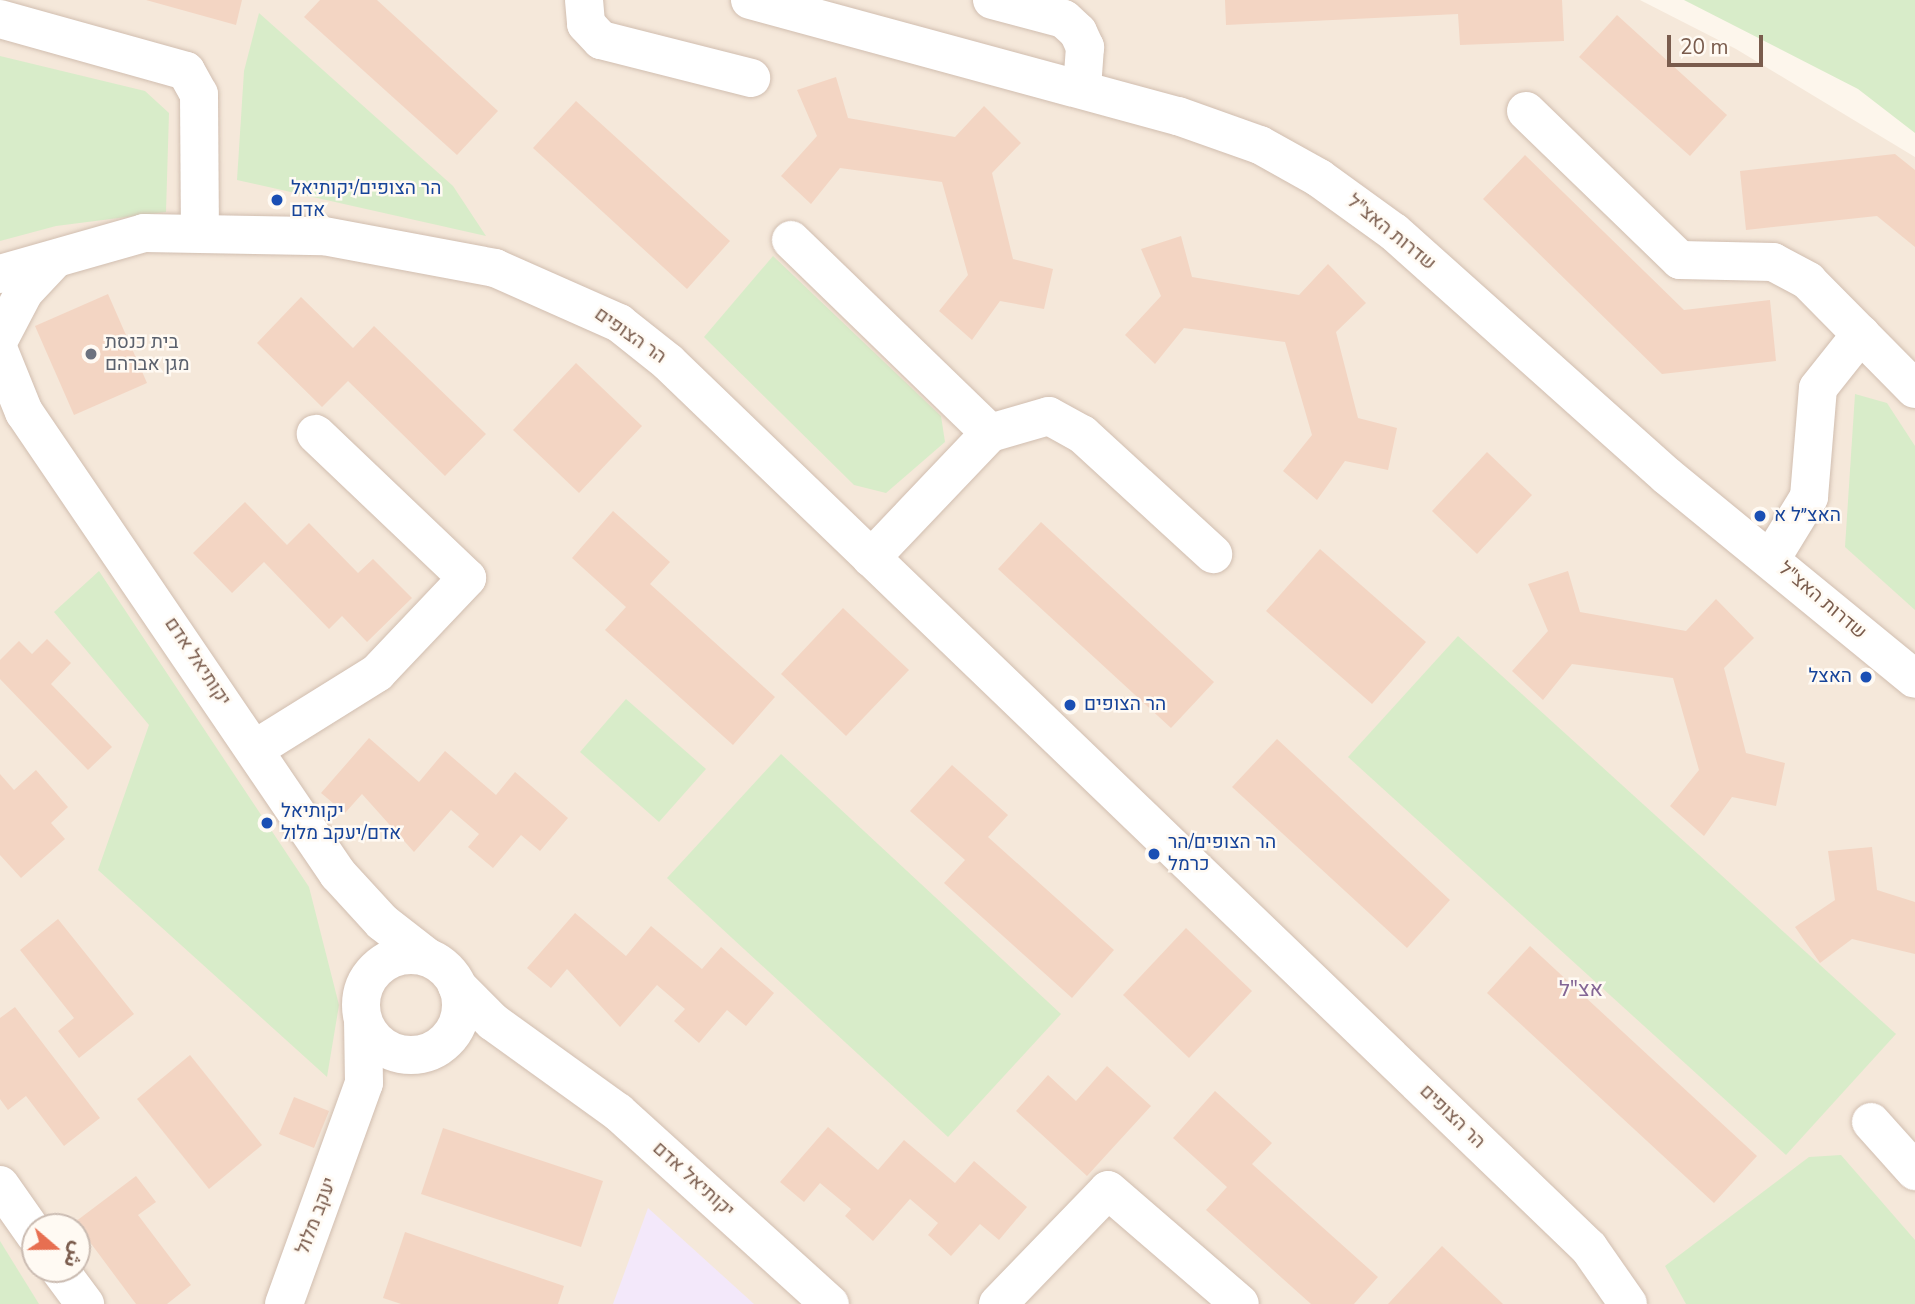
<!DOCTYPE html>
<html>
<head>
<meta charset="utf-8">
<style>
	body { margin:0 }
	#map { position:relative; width:1915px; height:1304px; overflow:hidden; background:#fdf6ec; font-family:"Nunito Sans","Noto Sans Arabic",Heebo,sans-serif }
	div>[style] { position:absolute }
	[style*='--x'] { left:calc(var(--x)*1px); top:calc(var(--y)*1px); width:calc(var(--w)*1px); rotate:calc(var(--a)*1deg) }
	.residential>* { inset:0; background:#f5e8da }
	.education>* { inset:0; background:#f3e8fa }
	.green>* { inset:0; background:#d8ecc9 }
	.building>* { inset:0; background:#f3d5c3 }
	.roads { filter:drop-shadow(0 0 2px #d1beb0) drop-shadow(0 0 2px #d1beb0) }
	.minor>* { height:38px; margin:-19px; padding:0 19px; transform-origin:19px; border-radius:19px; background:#fff }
	.minor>.ring { margin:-19px; padding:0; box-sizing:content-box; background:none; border:38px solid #fff; border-radius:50% }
	.dots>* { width:19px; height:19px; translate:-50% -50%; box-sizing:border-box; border:4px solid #fffaf3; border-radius:50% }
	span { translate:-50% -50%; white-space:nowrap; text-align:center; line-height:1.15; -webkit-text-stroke:5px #fffaf3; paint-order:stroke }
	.transit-label { font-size:19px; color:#164399 }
	.left { translate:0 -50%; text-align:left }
	.right { translate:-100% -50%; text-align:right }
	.street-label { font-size:19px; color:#7a5c4d }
	.worship-label { font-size:19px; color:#5b616d }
	.neighbourhood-label { font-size:21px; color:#846695 }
	.north { position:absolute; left:21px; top:1213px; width:70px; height:70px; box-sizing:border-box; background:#fffaf3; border:2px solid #cabbb1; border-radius:50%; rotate:110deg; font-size:19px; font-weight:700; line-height:28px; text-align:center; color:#7a5c4d }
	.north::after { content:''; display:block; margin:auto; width:24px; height:32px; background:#e76f51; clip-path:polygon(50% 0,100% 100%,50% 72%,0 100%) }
	.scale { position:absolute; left:1667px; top:35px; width:96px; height:32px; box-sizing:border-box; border:4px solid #7a5c4d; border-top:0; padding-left:9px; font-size:21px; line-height:24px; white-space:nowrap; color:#7a5c4d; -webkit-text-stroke:5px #fffaf3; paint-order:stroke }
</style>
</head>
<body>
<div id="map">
	<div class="residential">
		<i style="clip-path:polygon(evenodd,0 0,1640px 0,1736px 49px,1915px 157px,1915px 1304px,0 1304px,0 0,35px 1227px,77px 1227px,77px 1269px,35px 1269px,35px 1227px)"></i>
	</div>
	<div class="education">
		<i style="clip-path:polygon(648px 1208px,754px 1304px,613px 1304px)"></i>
	</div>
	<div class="green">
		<i style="clip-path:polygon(1684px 0,1915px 0,1915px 133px,1858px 89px)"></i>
		<i style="clip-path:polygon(259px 13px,453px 186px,486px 236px,237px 180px,244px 71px)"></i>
		<i style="clip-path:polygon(0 56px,145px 91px,169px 113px,166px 212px,56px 226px,0 241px)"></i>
		<i style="clip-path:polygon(773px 256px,941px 416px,945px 442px,886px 493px,854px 485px,704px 337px)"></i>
		<i style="clip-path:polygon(1855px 394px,1887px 403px,1915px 446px,1915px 610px,1845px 547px)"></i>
		<i style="clip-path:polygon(99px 571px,309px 887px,339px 1005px,327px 1077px,98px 870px,149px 725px,54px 612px)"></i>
		<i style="clip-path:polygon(1458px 636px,1896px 1034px,1786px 1155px,1348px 757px)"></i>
		<i style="clip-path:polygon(626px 699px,706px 769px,659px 822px,580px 752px)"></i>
		<i style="clip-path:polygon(781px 754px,1061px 1014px,948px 1137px,667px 878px)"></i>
		<i style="clip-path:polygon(1841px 1155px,1915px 1240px,1915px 1304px,1686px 1304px,1665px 1266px,1809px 1157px)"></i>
		<i style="clip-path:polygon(0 1241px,39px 1304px,0 1304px)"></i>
	</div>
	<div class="building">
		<i style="clip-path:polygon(146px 0,242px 0,236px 25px)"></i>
		<i style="clip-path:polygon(320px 0,377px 0,498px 111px,457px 155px,304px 17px)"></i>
		<i style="clip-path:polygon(1225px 0,1562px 0,1564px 41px,1460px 45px,1458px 14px,1226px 25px)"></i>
		<i style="clip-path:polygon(1617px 15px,1727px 115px,1690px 156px,1579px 57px)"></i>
		<i style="clip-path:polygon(836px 77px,848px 118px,955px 137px,984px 106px,1021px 143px,992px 173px,1013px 259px,1053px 269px,1044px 309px,1000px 301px,972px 340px,939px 311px,968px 275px,942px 182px,840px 168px,811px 204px,781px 176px,817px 136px,797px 90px)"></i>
		<i style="clip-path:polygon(576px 101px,730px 241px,687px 289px,533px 148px)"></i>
		<i style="clip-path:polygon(1895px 154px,1915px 170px,1915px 247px,1877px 216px,1746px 230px,1740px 171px)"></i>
		<i style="clip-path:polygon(1525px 155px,1684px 310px,1770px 300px,1776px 361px,1662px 374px,1483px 199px)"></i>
		<i style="clip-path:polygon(1181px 236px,1192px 277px,1299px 295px,1328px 264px,1366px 303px,1336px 332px,1358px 418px,1397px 428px,1388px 470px,1345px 461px,1317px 500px,1283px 471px,1312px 435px,1285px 342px,1184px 328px,1155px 364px,1125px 335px,1161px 296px,1141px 249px)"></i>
		<i style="clip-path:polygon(108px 294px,147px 383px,74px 415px,35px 326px)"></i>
		<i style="clip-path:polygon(301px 297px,353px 348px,374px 326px,486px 434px,445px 476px,348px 381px,322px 407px,257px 343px)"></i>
		<i style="clip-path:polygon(576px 363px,642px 426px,579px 493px,513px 430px)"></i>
		<i style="clip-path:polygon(1487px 452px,1532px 495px,1477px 554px,1432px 511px)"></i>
		<i style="clip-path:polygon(245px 502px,287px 545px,309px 523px,358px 573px,373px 559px,412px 598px,367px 642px,342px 616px,329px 629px,264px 562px,232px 593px,193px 553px)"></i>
		<i style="clip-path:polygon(613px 511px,670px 562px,650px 584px,775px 697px,733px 745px,605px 630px,626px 607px,572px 558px)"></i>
		<i style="clip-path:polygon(1041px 522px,1214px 682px,1171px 728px,998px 569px)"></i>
		<i style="clip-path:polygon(1320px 549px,1426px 642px,1372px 704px,1266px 611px)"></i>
		<i style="clip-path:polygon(1568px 571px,1580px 612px,1686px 631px,1716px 599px,1754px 638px,1724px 668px,1746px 753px,1785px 763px,1776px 806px,1732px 797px,1704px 836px,1670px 806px,1699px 770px,1673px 678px,1572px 664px,1543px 700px,1512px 671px,1548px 631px,1528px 584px)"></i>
		<i style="clip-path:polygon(843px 608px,909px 670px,846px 736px,781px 674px)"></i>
		<i style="clip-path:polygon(47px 639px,71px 663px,51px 684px,112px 747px,88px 770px,0 679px,0 660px,19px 641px,32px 654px)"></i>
		<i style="clip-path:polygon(369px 738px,419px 782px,445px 751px,496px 795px,515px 772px,568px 818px,540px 851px,521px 835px,493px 868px,468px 847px,479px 834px,451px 810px,414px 852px,362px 794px,345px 813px,321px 793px)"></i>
		<i style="clip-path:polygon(1277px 739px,1450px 900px,1407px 948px,1232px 787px)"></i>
		<i style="clip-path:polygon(952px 765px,1008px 815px,988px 837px,1114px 950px,1072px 998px,944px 883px,965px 860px,910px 811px)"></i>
		<i style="clip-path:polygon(36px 770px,68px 807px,51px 823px,65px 839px,21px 878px,0 855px,0 774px,14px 790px)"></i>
		<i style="clip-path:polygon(1872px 847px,1877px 890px,1915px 902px,1915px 954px,1852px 939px,1820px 963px,1795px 927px,1835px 900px,1828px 851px)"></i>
		<i style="clip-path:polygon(575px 913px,626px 956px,651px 926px,702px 969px,721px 947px,774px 993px,746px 1026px,727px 1010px,699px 1043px,674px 1021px,685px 1009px,657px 985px,620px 1027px,567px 969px,551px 988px,527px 968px)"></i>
		<i style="clip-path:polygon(58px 919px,134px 1014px,79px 1058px,58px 1031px,74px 1018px,20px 950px)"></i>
		<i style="clip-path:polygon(1186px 928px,1252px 991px,1189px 1058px,1123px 995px)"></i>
		<i style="clip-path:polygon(1530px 946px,1757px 1156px,1714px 1203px,1487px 993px)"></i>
		<i style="clip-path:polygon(15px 1007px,100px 1118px,64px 1146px,26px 1096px,8px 1110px,0 1099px,0 1018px)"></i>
		<i style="clip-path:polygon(190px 1055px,262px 1145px,209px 1189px,137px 1099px)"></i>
		<i style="clip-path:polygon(1107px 1066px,1151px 1106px,1087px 1176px,1016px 1111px,1048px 1075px,1076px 1101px)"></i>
		<i style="clip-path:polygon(1215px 1091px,1272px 1143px,1252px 1164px,1378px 1277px,1354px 1304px,1311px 1304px,1206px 1210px,1227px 1187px,1173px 1138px)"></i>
		<i style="clip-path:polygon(294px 1097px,329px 1111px,314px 1148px,279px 1134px)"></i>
		<i style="clip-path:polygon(828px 1127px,878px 1170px,904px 1140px,955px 1183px,974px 1161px,1027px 1207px,999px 1240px,980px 1224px,951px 1256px,928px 1235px,938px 1223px,910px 1199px,873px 1241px,845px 1216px,851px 1209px,820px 1183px,804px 1202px,780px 1182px)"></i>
		<i style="clip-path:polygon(443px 1128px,603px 1181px,581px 1247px,421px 1194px)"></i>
		<i style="clip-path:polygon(136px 1176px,156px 1202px,138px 1215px,191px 1285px,167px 1304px,136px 1304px,75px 1222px)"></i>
		<i style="clip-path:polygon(405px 1232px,564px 1286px,558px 1304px,401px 1304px,383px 1298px)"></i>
		<i style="clip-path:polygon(1442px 1246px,1503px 1304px,1388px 1304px)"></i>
	</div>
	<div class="roads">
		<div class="minor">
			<i style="--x:584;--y:0;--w:24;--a:85"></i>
			<i style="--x:586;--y:24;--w:22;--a:47"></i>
			<i style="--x:601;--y:40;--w:155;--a:14.2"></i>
			<i style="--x:750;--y:0;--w:443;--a:15.2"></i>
			<i style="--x:1178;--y:116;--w:87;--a:19.5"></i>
			<i style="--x:1260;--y:145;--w:68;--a:29.2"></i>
			<i style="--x:1319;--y:178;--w:92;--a:35.8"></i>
			<i style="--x:1394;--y:232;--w:366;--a:41.8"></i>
			<i style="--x:1667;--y:476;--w:320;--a:39.3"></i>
			<i style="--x:992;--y:0;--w:74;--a:14.8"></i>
			<i style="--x:1064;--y:19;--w:19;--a:43"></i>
			<i style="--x:1078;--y:32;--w:17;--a:65"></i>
			<i style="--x:1085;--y:47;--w:41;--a:94.2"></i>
			<i style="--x:0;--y:19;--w:193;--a:15.6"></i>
			<i style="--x:186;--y:71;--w:26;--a:61"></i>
			<i style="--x:199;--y:94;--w:138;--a:89.6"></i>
			<i style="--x:1526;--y:111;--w:214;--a:44.1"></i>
			<i style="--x:1680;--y:260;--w:93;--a:1.2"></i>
			<i style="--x:1773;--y:262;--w:40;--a:28"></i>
			<i style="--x:1808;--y:281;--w:152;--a:45.3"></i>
			<i style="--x:791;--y:240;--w:277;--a:44.1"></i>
			<i style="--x:0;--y:274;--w:150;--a:-15.9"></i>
			<i style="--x:144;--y:233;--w:180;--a:1"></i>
			<i style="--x:324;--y:236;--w:174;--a:10.6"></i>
			<i style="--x:495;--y:268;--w:136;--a:23.9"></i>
			<i style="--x:619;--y:323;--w:63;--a:38.5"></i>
			<i style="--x:668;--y:362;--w:1278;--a:43.89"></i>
			<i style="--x:1589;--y:1248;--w:68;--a:55.1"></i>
			<i style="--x:0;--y:338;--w:52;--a:-62.4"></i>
			<i style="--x:24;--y:292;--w:45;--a:-46.8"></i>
			<i style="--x:0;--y:353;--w:64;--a:67.9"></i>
			<i style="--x:24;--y:412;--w:559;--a:55.8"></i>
			<i style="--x:338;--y:874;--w:65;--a:47.5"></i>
			<i style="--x:382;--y:922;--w:57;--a:37.9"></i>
			<i style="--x:871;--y:558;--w:173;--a:-46.4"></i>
			<i style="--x:990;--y:433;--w:61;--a:-16.1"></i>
			<i style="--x:1049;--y:416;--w:38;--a:29"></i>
			<i style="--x:1082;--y:434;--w:178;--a:42.5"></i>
			<i style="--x:1771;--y:559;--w:73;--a:-58.5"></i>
			<i style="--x:1809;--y:497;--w:109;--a:-85.3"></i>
			<i style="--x:1818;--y:388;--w:69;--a:-51.5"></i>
			<i style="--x:255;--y:749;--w:144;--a:-31.9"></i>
			<i style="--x:377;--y:673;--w:131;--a:-46.5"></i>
			<i style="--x:467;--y:578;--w:209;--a:-136.4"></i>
			<i class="ring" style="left:361px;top:955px;width:62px;height:62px"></i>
			<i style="--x:457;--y:986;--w:51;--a:45"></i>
			<i style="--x:493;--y:1022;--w:154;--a:35.8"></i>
			<i style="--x:618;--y:1112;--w:286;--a:42.2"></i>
			<i style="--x:1871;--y:1122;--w:66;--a:48.1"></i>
			<i style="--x:0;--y:1185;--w:61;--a:55"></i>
			<i style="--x:59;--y:1269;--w:44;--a:53.4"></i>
			<i style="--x:284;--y:1304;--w:235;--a:-70.1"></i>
			<i style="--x:364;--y:1083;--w:62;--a:-90.9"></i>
			<i style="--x:998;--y:1304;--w:158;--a:-46"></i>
			<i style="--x:1108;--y:1190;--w:174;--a:40.8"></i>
		</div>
	</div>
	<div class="dots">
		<i style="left:277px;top:200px;background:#1a4fb4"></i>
		<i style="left:91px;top:354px;background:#6b7280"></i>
		<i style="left:1760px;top:516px;background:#1a4fb4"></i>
		<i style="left:1866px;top:677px;background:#1a4fb4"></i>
		<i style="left:1070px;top:705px;background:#1a4fb4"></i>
		<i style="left:267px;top:823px;background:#1a4fb4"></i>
		<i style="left:1154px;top:854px;background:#1a4fb4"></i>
	</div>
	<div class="transit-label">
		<span class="left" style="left:291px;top:200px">הר הצופים/יקותיאל<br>אדם</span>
		<span class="left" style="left:1774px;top:516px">האצ״ל א</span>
		<span class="right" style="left:1852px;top:677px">האצל</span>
		<span class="left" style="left:1084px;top:705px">הר הצופים</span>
		<span class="left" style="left:281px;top:823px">יקותיאל<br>אדם/יעקב מלול</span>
		<span class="left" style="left:1168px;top:854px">הר הצופים/הר<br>כרמל</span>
	</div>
	<div class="street-label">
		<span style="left:1391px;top:233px;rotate:39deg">שדרות האצ"ל</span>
		<span style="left:630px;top:336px;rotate:35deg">הר הצופים</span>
		<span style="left:1822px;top:601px;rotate:40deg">שדרות האצ"ל</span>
		<span style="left:197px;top:662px;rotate:56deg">יקותיאל אדם</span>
		<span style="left:1452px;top:1117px;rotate:44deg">הר הצופים</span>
		<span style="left:693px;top:1180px;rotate:42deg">יקותיאל אדם</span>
		<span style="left:317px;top:1216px;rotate:-69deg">יעקב מלול</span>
	</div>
	<div class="worship-label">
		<span class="left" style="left:105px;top:354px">בית כנסת<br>מגן אברהם</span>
	</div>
	<div class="neighbourhood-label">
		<span style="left:1581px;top:989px">אצ"ל</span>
	</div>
	<div class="north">ش</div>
	<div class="scale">20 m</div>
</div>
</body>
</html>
